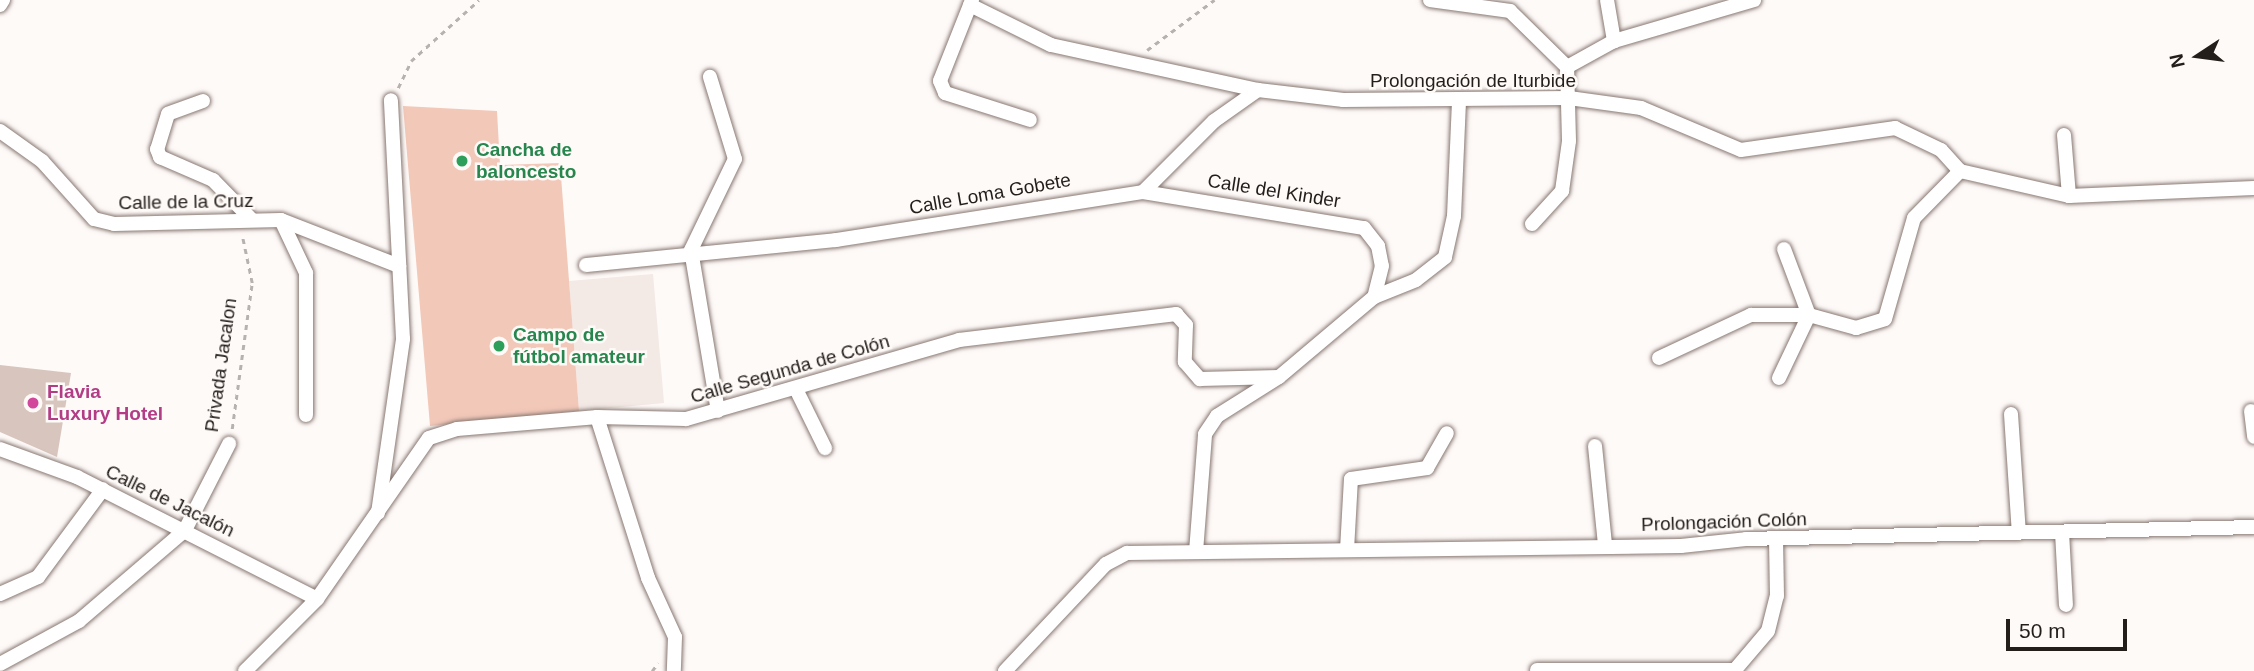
<!DOCTYPE html>
<html>
<head>
<meta charset="utf-8">
<style>
	body { margin:0 }
	#map { position:relative; width:2254px; height:671px; overflow:hidden; background:#fefaf8; font-family:Helvetica,sans-serif }
	div>[style] { position:absolute }
	[style*='--x'] { left:calc(var(--x)*1px); top:calc(var(--y)*1px); width:calc(var(--w)*1px); rotate:calc(var(--a)*1deg) }
	.built>* { inset:0; background:#f3e9e5 }
	.green>* { inset:0; background:#f2c8b9 }
	.building>* { inset:0; background:#d7c5be }
	.path>* { height:2.5px; margin-top:-1.25px; transform-origin:0; background:repeating-linear-gradient(90deg,#b7b2b0 0 5px,transparent 0 10px) }
	.roads { filter:drop-shadow(0 0 2px #887771) drop-shadow(0 0 2px #887771) }
	.minor>* { height:14px; margin:-7px; padding:0 7px; transform-origin:7px; border-radius:7px; background:#fff }
	.dots>* { width:19px; height:19px; translate:-50% -50%; box-sizing:border-box; border:4px solid #fefaf8; border-radius:50% }
	span { translate:-50% -50%; white-space:nowrap; text-align:center; line-height:1.15; -webkit-text-stroke:5px #fefaf8; paint-order:stroke }
	.street-label { font-size:19px; color:#241e1b }
	.leisure-label { font-size:19px; color:#27864d; font-weight:700 }
	.left { translate:0 -50%; text-align:left }
	.hotel-label { font-size:19px; color:#b23c85; font-weight:700 }
	.north { position:absolute; left:2163px; top:21px; width:70px; height:70px; -webkit-text-stroke:5px #fefaf8; paint-order:stroke; rotate:257deg; font-size:19px; font-weight:700; line-height:28px; text-align:center; color:#241e1b }
	.north::after { content:''; display:block; margin:auto; width:24px; height:32px; background:#241e1b; clip-path:polygon(50% 0,100% 100%,50% 72%,0 100%) }
	.scale { position:absolute; left:2006px; top:619px; width:121px; height:32px; box-sizing:border-box; border:4px solid #241e1b; border-top:0; padding-left:9px; font-size:21px; line-height:24px; white-space:nowrap; color:#241e1b; -webkit-text-stroke:5px #fefaf8; paint-order:stroke }
</style>
</head>
<body>
<div id="map">
	<div class="built">
		<i style="clip-path:polygon(653px 274px,664px 403px,579px 411px,569px 281px)"></i>
	</div>
	<div class="green">
		<i style="clip-path:polygon(403px 106px,497px 111px,500px 165px,560px 163px,579px 411px,430px 426px)"></i>
	</div>
	<div class="building">
		<i style="clip-path:polygon(0 365px,71px 373px,57px 457px,0 432px)"></i>
	</div>
	<div class="path">
		<i style="--x:1147;--y:50;--w:84;--a:-36.7"></i>
		<i style="--x:398;--y:88;--w:30;--a:-64"></i>
		<i style="--x:411;--y:61;--w:91;--a:-41.9"></i>
		<i style="--x:232;--y:429;--w:147;--a:-82.2"></i>
		<i style="--x:252;--y:283;--w:49;--a:-101.8"></i>
		<i style="--x:652;--y:671;--w:10;--a:-53"></i>
	</div>
	<div class="roads">
		<div class="minor">
			<i style="--x:972;--y:0;--w:87;--a:111.6"></i>
			<i style="--x:940;--y:81;--w:13;--a:67"></i>
			<i style="--x:945;--y:93;--w:89;--a:17.6"></i>
			<i style="--x:1430;--y:0;--w:81;--a:7.8"></i>
			<i style="--x:1510;--y:11;--w:80;--a:44.5"></i>
			<i style="--x:1607;--y:0;--w:42;--a:80.3"></i>
			<i style="--x:0;--y:5;--w:6;--a:-59"></i>
			<i style="--x:970;--y:5;--w:90;--a:26.3"></i>
			<i style="--x:1051;--y:45;--w:212;--a:12.3"></i>
			<i style="--x:1258;--y:90;--w:86;--a:6.7"></i>
			<i style="--x:1343;--y:100;--w:226;--a:-0.5"></i>
			<i style="--x:1569;--y:98;--w:73;--a:7.9"></i>
			<i style="--x:1641;--y:108;--w:108;--a:22.8"></i>
			<i style="--x:1741;--y:150;--w:156;--a:-8.1"></i>
			<i style="--x:1895;--y:128;--w:51;--a:25.6"></i>
			<i style="--x:1941;--y:150;--w:28;--a:48"></i>
			<i style="--x:1960;--y:171;--w:112;--a:12.9"></i>
			<i style="--x:2069;--y:196;--w:185;--a:-2.5"></i>
			<i style="--x:1567;--y:67;--w:54;--a:-29"></i>
			<i style="--x:1614;--y:41;--w:146;--a:-16.3"></i>
			<i style="--x:203;--y:101;--w:37;--a:160"></i>
			<i style="--x:168;--y:114;--w:37;--a:107"></i>
			<i style="--x:157;--y:149;--w:9;--a:69"></i>
			<i style="--x:160;--y:157;--w:58;--a:23.5"></i>
			<i style="--x:213;--y:180;--w:54;--a:45.7"></i>
			<i style="--x:0;--y:131;--w:52;--a:35.5"></i>
			<i style="--x:42;--y:161;--w:78;--a:48.1"></i>
			<i style="--x:94;--y:219;--w:21;--a:14"></i>
			<i style="--x:114;--y:224;--w:167;--a:-1.4"></i>
			<i style="--x:281;--y:220;--w:127;--a:21.3"></i>
			<i style="--x:2064;--y:135;--w:61;--a:85.3"></i>
			<i style="--x:1143;--y:192;--w:224;--a:9.3"></i>
			<i style="--x:1364;--y:228;--w:23;--a:52"></i>
			<i style="--x:1378;--y:246;--w:20;--a:79"></i>
			<i style="--x:1382;--y:266;--w:32;--a:104"></i>
			<i style="--x:281;--y:220;--w:59;--a:64.7"></i>
			<i style="--x:306;--y:273;--w:142;--a:90"></i>
			<i style="--x:1532;--y:224;--w:45;--a:-47.7"></i>
			<i style="--x:1562;--y:191;--w:50;--a:-82"></i>
			<i style="--x:1569;--y:141;--w:74;--a:-91.5"></i>
			<i style="--x:1784;--y:249;--w:71;--a:69.3"></i>
			<i style="--x:691;--y:250;--w:101;--a:-64.2"></i>
			<i style="--x:735;--y:159;--w:86;--a:-107"></i>
			<i style="--x:691;--y:250;--w:163;--a:80.5"></i>
			<i style="--x:586;--y:265;--w:251;--a:-5.7"></i>
			<i style="--x:836;--y:240;--w:311;--a:-8.9"></i>
			<i style="--x:1143;--y:192;--w:100;--a:-45"></i>
			<i style="--x:1214;--y:121;--w:54;--a:-35.2"></i>
			<i style="--x:1659;--y:358;--w:102;--a:-25.1"></i>
			<i style="--x:1751;--y:315;--w:58;--a:0"></i>
			<i style="--x:1779;--y:378;--w:70;--a:-64.5"></i>
			<i style="--x:1809;--y:315;--w:49;--a:15.5"></i>
			<i style="--x:1856;--y:328;--w:30;--a:-17"></i>
			<i style="--x:1885;--y:319;--w:105;--a:-74"></i>
			<i style="--x:1914;--y:218;--w:66;--a:-45.6"></i>
			<i style="--x:796;--y:389;--w:66;--a:63.8"></i>
			<i style="--x:2251;--y:411;--w:26;--a:83"></i>
			<i style="--x:2011;--y:414;--w:119;--a:86.2"></i>
			<i style="--x:597;--y:417;--w:169;--a:72.4"></i>
			<i style="--x:648;--y:578;--w:65;--a:65.4"></i>
			<i style="--x:675;--y:637;--w:34;--a:92"></i>
			<i style="--x:1595;--y:446;--w:99;--a:84.2"></i>
			<i style="--x:0;--y:449;--w:82;--a:20"></i>
			<i style="--x:77;--y:477;--w:269;--a:26.9"></i>
			<i style="--x:378;--y:513;--w:176;--a:-81.8"></i>
			<i style="--x:403;--y:339;--w:239;--a:-92.9"></i>
			<i style="--x:2062;--y:532;--w:73;--a:86.9"></i>
			<i style="--x:1347;--y:550;--w:71;--a:-86.8"></i>
			<i style="--x:1351;--y:479;--w:77;--a:-8.2"></i>
			<i style="--x:1427;--y:468;--w:40;--a:-60.3"></i>
			<i style="--x:1196;--y:552;--w:118;--a:-85.6"></i>
			<i style="--x:1205;--y:434;--w:22;--a:-56"></i>
			<i style="--x:1217;--y:416;--w:73;--a:-32.2"></i>
			<i style="--x:1279;--y:377;--w:124;--a:-40.1"></i>
			<i style="--x:1374;--y:297;--w:45;--a:-22"></i>
			<i style="--x:1416;--y:280;--w:37;--a:-38"></i>
			<i style="--x:1445;--y:257;--w:42;--a:-77.6"></i>
			<i style="--x:1454;--y:216;--w:115;--a:-87.5"></i>
			<i style="--x:0;--y:594;--w:42;--a:-24.1"></i>
			<i style="--x:38;--y:577;--w:109;--a:-53.5"></i>
			<i style="--x:0;--y:664;--w:90;--a:-28.6"></i>
			<i style="--x:79;--y:621;--w:140;--a:-40.6"></i>
			<i style="--x:185;--y:530;--w:97;--a:-62.9"></i>
			<i style="--x:1537;--y:670;--w:198;--a:0"></i>
			<i style="--x:245;--y:671;--w:102;--a:-45"></i>
			<i style="--x:317;--y:599;--w:196;--a:-55.2"></i>
			<i style="--x:429;--y:438;--w:29;--a:-18"></i>
			<i style="--x:457;--y:429;--w:141;--a:-4.9"></i>
			<i style="--x:597;--y:417;--w:89;--a:1.3"></i>
			<i style="--x:686;--y:419;--w:284;--a:-16.1"></i>
			<i style="--x:959;--y:340;--w:219;--a:-6.8"></i>
			<i style="--x:1176;--y:314;--w:15;--a:48"></i>
			<i style="--x:1186;--y:325;--w:37;--a:92"></i>
			<i style="--x:1185;--y:362;--w:23;--a:49"></i>
			<i style="--x:1200;--y:379;--w:79;--a:-1.5"></i>
			<i style="--x:1005;--y:671;--w:147;--a:-46.7"></i>
			<i style="--x:1106;--y:564;--w:24;--a:-28"></i>
			<i style="--x:1127;--y:553;--w:554;--a:-0.72"></i>
			<i style="--x:1681;--y:546;--w:65;--a:-6.1"></i>
			<i style="--x:1746;--y:539;--w:508;--a:-1.35"></i>
			<i style="--x:1734;--y:671;--w:52;--a:-49.6"></i>
			<i style="--x:1768;--y:631;--w:36;--a:-76"></i>
			<i style="--x:1777;--y:596;--w:57;--a:-91"></i>
		</div>
	</div>
	<div class="dots">
		<i style="left:462px;top:161px;background:#2e9e5b"></i>
		<i style="left:499px;top:346px;background:#2e9e5b"></i>
		<i style="left:33px;top:403px;background:#d1479c"></i>
	</div>
	<div class="street-label">
		<span style="left:1473px;top:81px">Prolongación de Iturbide</span>
		<span style="left:1274px;top:191px;rotate:9deg">Calle del Kinder</span>
		<span style="left:990px;top:194px;rotate:-10deg">Calle Loma Gobete</span>
		<span style="left:186px;top:202px;rotate:-1deg">Calle de la Cruz</span>
		<span style="left:221px;top:365px;rotate:-82deg">Privada Jacalon</span>
		<span style="left:790px;top:369px;rotate:-16deg">Calle Segunda de Colón</span>
		<span style="left:170px;top:501px;rotate:26deg">Calle de Jacalón</span>
		<span style="left:1724px;top:522px;rotate:-2deg">Prolongación Colón</span>
	</div>
	<div class="leisure-label">
		<span class="left" style="left:476px;top:161px">Cancha de<br>baloncesto</span>
		<span class="left" style="left:513px;top:346px">Campo de<br>fútbol amateur</span>
	</div>
	<div class="hotel-label">
		<span class="left" style="left:47px;top:403px">Flavia<br>Luxury Hotel</span>
	</div>
	<div class="north">N</div>
	<div class="scale">50 m</div>
</div>
</body>
</html>
